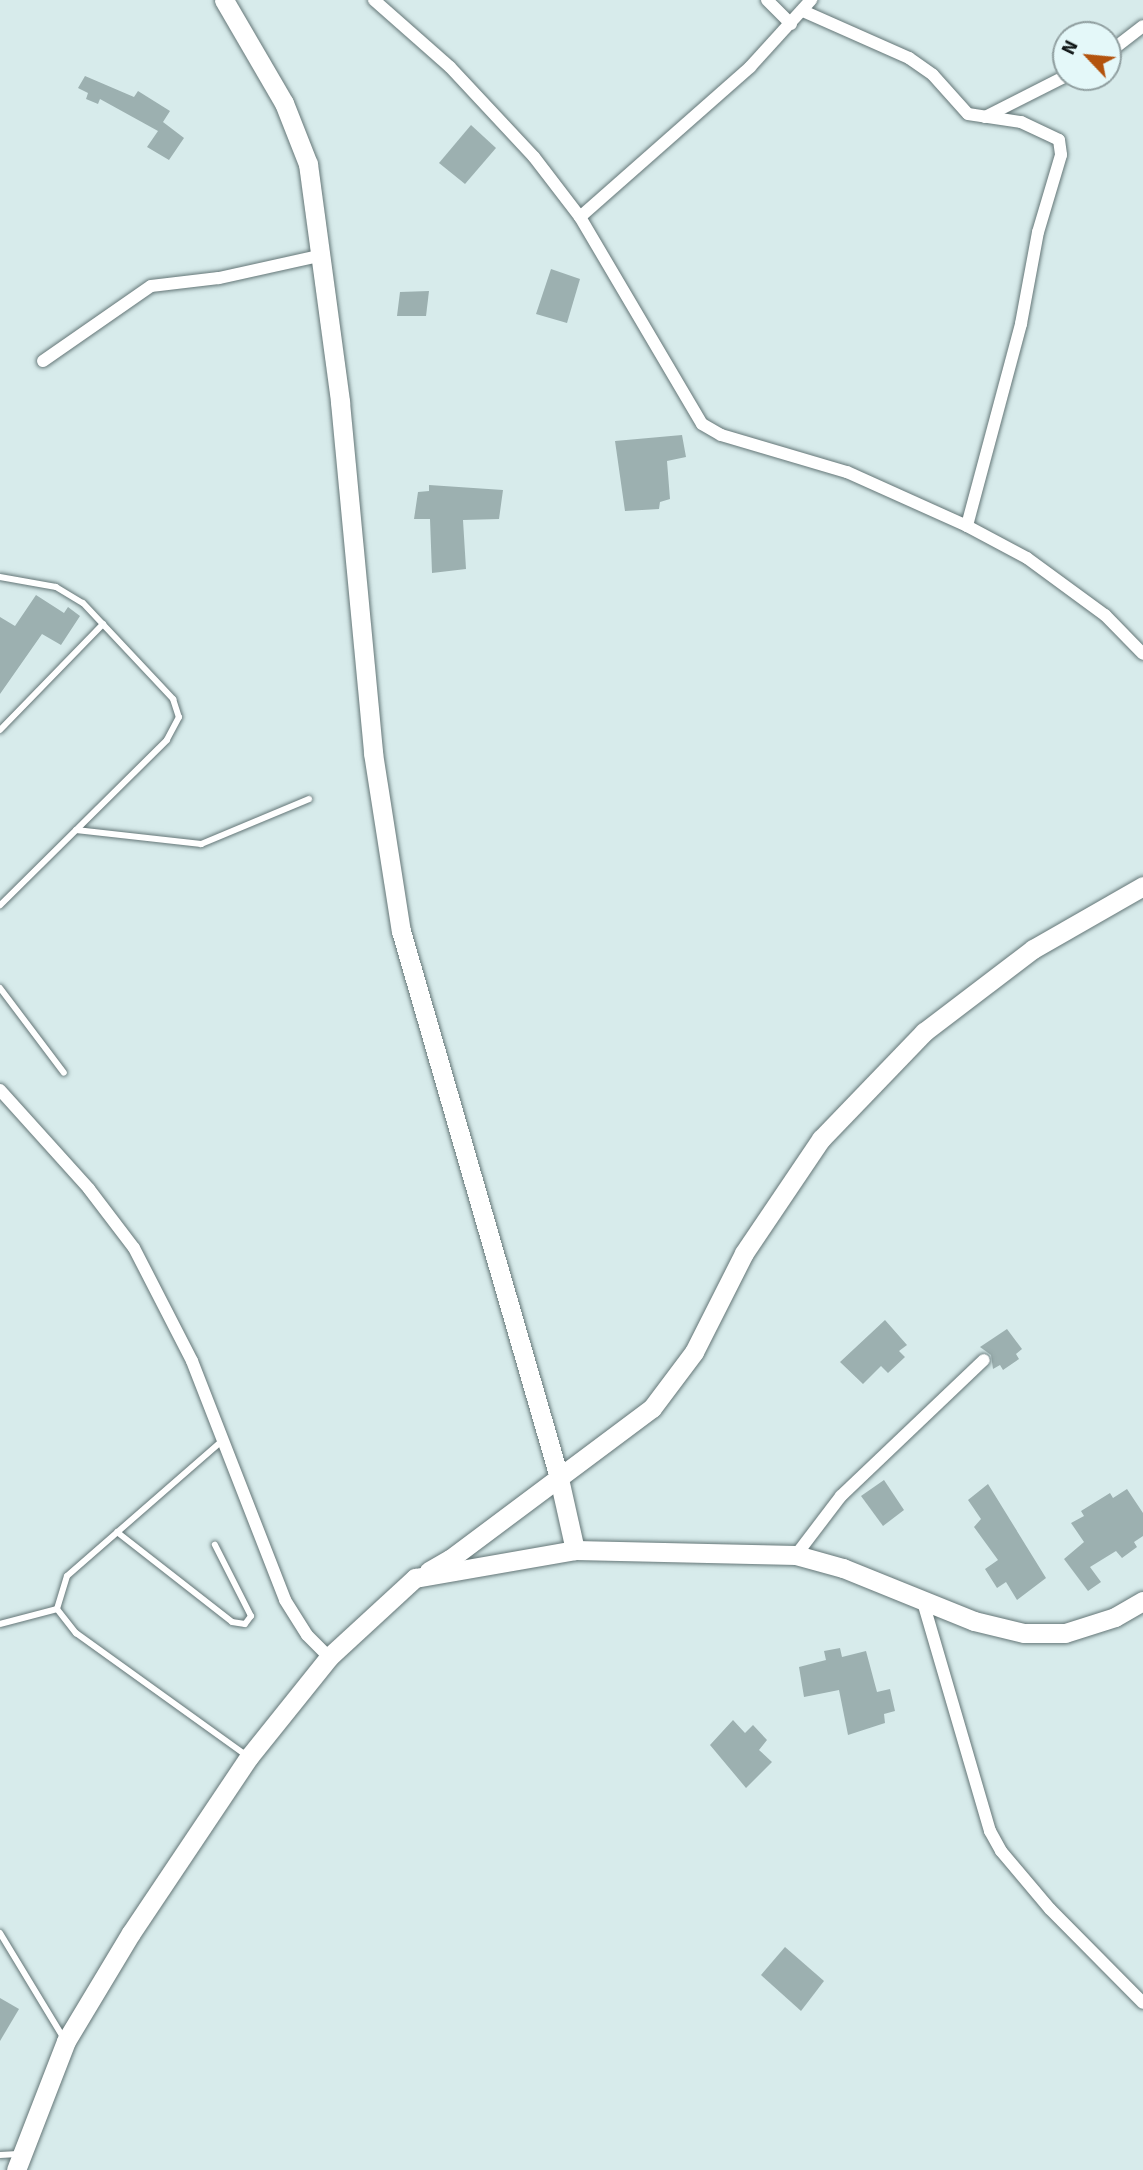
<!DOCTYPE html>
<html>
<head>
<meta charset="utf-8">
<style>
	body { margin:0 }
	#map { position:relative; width:1143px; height:2170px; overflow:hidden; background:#d7ebeb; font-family:Signika,sans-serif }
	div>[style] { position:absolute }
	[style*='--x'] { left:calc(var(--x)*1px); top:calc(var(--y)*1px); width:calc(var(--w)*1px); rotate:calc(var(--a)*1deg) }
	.building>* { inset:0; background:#9cb0b0 }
	.roads { filter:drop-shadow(0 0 2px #647677) drop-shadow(0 0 2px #647677) }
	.lane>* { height:6px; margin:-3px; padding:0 3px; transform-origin:3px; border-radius:3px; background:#fff }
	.street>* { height:12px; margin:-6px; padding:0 6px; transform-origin:6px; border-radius:6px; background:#fff }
	.secondary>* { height:19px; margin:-9.5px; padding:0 9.5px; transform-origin:9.5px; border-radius:9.5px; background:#fff }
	span { translate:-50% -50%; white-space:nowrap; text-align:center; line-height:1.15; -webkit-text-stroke:5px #e4f8f9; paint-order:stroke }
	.north { position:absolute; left:1052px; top:21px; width:70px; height:70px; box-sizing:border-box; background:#e4f8f9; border:2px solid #909fa0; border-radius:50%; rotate:296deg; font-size:19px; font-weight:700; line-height:28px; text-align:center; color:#131a1a }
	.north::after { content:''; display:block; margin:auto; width:24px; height:32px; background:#b3530d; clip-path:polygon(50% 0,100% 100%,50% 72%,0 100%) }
</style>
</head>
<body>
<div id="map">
	<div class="building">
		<i style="clip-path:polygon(85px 76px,134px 97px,138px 91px,170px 111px,163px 122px,184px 138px,169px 160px,147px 147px,158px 131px,100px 99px,98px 104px,86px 99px,88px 93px,78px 88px)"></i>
		<i style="clip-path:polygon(471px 125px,496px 148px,465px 184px,439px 163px)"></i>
		<i style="clip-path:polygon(551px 269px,580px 279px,567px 323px,536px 314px)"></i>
		<i style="clip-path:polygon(429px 291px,426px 316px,397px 316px,400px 292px)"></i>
		<i style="clip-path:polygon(682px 435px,686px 457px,667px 461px,670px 499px,660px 502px,659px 509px,625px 511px,615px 441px)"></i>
		<i style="clip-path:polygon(429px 485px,503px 490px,499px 519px,463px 520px,466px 569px,432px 573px,430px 519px,414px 519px,418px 492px,429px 491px)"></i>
		<i style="clip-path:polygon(36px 595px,64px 613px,68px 607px,80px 616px,61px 645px,42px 634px,0 694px,0 617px,15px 626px)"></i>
		<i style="clip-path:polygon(885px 1320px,907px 1345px,899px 1351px,905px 1357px,888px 1373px,881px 1366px,863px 1384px,840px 1362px)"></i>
		<i style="clip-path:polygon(1007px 1329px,1022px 1349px,1016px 1354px,1019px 1359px,1003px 1370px,1000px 1365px,993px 1369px,991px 1355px,980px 1347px)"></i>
		<i style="clip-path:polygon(884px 1480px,904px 1510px,883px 1526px,861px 1496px)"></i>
		<i style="clip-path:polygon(988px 1484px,1046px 1578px,1017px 1600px,1006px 1582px,997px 1588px,985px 1569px,998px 1560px,974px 1527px,981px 1519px,968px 1500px)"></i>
		<i style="clip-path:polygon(1127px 1489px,1143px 1513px,1143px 1536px,1134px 1542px,1137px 1547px,1122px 1558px,1116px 1551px,1090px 1567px,1101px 1582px,1088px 1591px,1064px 1559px,1084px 1542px,1071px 1523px,1084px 1516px,1081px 1511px,1110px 1493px,1113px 1498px)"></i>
		<i style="clip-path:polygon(840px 1648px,842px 1657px,866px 1651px,877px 1692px,890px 1689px,895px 1711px,884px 1714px,885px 1723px,848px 1735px,839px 1690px,804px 1697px,799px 1667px,826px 1660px,824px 1651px)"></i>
		<i style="clip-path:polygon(733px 1720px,745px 1733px,753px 1725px,767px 1740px,759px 1750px,772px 1762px,746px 1788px,710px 1745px)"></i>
		<i style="clip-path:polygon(785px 1947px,824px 1981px,801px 2011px,761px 1975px)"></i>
		<i style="clip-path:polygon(0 1998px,19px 2009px,0 2041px)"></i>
	</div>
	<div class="roads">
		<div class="lane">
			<i style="--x:0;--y:577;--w:57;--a:10.1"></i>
			<i style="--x:56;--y:587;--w:31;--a:31"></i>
			<i style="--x:83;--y:603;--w:132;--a:46.8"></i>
			<i style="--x:173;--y:699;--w:19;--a:72"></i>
			<i style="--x:179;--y:717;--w:26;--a:118"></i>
			<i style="--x:167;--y:740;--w:235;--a:135.3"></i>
			<i style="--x:0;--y:730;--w:148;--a:-45.8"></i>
			<i style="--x:76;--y:830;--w:126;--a:6.4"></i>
			<i style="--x:201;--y:844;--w:117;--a:-22.6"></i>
			<i style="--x:0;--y:988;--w:106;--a:53"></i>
			<i style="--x:223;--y:1440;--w:207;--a:138.9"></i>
			<i style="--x:67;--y:1576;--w:34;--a:107"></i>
			<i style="--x:57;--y:1609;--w:31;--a:52"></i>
			<i style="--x:76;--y:1633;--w:211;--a:35.7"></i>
			<i style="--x:117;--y:1532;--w:146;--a:38"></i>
			<i style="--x:232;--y:1622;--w:13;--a:9"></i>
			<i style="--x:245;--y:1624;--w:10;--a:-53"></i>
			<i style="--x:251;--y:1616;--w:80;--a:-116.9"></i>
			<i style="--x:0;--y:1624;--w:59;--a:-14.7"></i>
			<i style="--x:0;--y:1933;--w:122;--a:58.8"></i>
			<i style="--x:0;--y:2155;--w:18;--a:-3"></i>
		</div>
		<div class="street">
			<i style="--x:374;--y:0;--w:101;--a:41.4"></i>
			<i style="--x:450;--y:67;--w:123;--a:47"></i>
			<i style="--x:534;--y:157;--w:76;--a:52.5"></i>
			<i style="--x:580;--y:217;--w:240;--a:59.5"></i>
			<i style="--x:702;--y:424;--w:22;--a:30"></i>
			<i style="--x:721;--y:435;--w:131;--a:16.4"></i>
			<i style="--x:847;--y:472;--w:132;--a:24.2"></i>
			<i style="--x:967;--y:526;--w:68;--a:28.1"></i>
			<i style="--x:1027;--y:558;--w:97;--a:36.2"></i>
			<i style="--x:1105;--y:615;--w:54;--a:45.7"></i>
			<i style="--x:767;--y:0;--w:34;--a:45"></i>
			<i style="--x:803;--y:11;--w:116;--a:23.9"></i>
			<i style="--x:909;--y:58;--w:29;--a:35"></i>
			<i style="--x:933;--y:75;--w:52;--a:48.1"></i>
			<i style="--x:968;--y:114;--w:54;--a:8.6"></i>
			<i style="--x:1021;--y:122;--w:42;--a:25.3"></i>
			<i style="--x:1059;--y:140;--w:15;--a:82"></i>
			<i style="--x:1061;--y:155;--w:80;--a:106.6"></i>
			<i style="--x:1038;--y:232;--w:94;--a:100.5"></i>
			<i style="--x:1021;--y:324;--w:209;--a:105"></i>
			<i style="--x:1108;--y:53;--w:44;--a:-37.6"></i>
			<i style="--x:985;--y:117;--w:91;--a:-26.8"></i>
			<i style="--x:580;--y:217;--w:227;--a:-41.4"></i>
			<i style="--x:750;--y:67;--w:91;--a:-47.7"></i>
			<i style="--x:43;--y:361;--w:131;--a:-34.8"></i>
			<i style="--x:151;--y:286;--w:68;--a:-6.7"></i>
			<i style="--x:219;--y:278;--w:107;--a:-12.5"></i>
			<i style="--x:0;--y:1090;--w:133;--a:48"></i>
			<i style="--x:89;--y:1189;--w:74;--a:52.7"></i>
			<i style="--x:134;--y:1248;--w:127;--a:62.8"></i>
			<i style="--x:192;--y:1361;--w:256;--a:68.7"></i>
			<i style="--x:285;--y:1600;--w:41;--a:57.8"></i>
			<i style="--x:307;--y:1635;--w:31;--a:45"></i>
			<i style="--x:796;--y:1555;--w:74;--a:-52.7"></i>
			<i style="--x:841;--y:1496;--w:197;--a:-43.6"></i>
			<i style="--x:923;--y:1602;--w:239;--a:73.7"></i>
			<i style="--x:990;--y:1831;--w:23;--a:61"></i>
			<i style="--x:1001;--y:1851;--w:76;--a:49.8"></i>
			<i style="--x:1050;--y:1909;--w:132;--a:45.3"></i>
		</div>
		<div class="secondary">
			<i style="--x:224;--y:0;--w:119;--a:59.8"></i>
			<i style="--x:284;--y:103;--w:66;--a:68.5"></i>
			<i style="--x:308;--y:164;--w:240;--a:82.3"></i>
			<i style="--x:340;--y:402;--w:353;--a:84.6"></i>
			<i style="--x:373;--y:753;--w:180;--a:81.1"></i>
			<i style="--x:401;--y:931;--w:565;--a:73.87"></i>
			<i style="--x:558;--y:1474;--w:78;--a:77.4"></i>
			<i style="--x:429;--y:1571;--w:24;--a:-30"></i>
			<i style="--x:450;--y:1559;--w:252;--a:-36.8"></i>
			<i style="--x:652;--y:1408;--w:70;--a:-53.1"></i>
			<i style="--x:694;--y:1352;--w:111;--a:-63.2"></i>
			<i style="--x:744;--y:1253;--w:138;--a:-56"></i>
			<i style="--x:821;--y:1139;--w:149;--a:-46.1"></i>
			<i style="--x:924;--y:1032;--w:137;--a:-37.3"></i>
			<i style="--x:1033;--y:949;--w:127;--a:-29.8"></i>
			<i style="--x:16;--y:2170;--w:138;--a:-68.8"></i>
			<i style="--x:66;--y:2041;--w:126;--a:-59"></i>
			<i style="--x:131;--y:1933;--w:212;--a:-56.2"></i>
			<i style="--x:249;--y:1757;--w:128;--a:-51.3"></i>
			<i style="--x:329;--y:1657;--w:117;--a:-42.6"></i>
			<i style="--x:415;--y:1578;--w:162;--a:-9.9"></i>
			<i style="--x:575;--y:1550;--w:221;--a:1.3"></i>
			<i style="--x:796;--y:1555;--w:49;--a:15.5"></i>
			<i style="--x:843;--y:1568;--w:141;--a:22"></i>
			<i style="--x:974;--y:1621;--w:51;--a:13.5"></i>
			<i style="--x:1024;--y:1633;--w:41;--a:0"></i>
			<i style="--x:1065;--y:1633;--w:52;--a:-17.7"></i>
			<i style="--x:1115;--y:1617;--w:32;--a:-30"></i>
		</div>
	</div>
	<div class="north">N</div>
</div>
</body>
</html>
